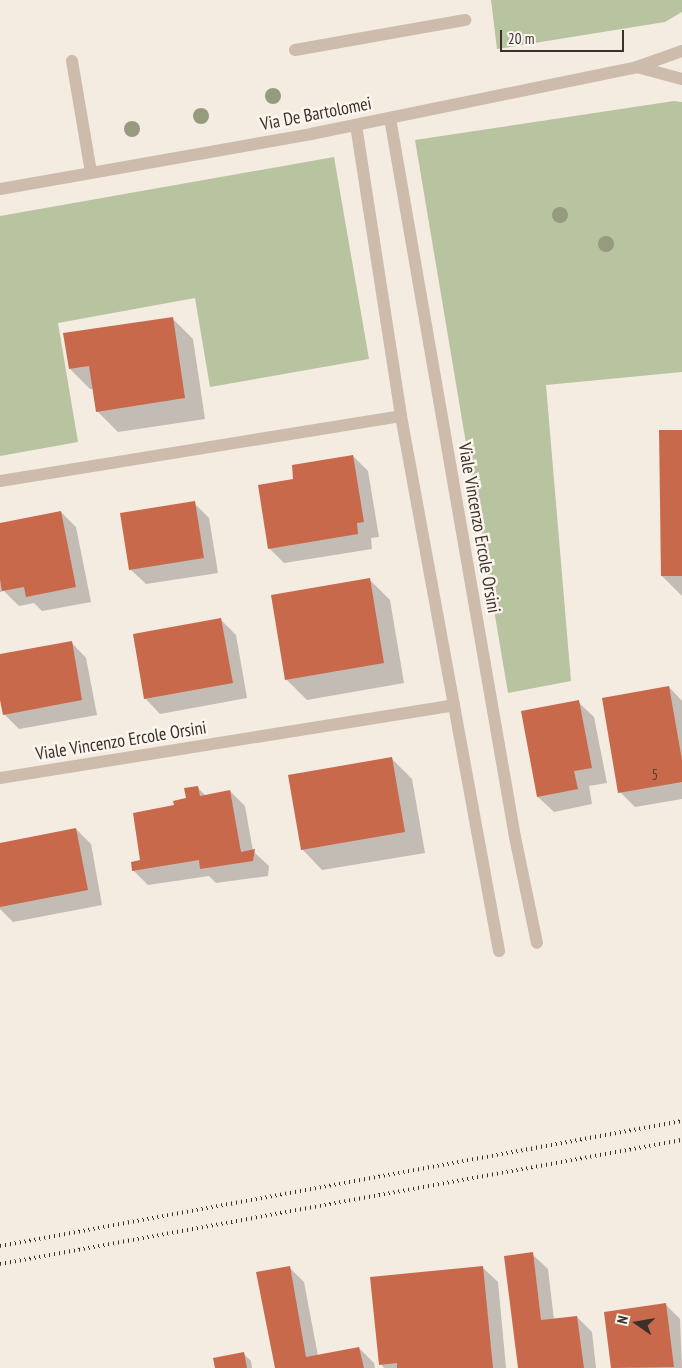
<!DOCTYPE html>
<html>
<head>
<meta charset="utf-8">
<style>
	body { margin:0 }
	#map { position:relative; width:682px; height:1368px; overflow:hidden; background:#f4ebe1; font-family:"PT Sans Narrow",sans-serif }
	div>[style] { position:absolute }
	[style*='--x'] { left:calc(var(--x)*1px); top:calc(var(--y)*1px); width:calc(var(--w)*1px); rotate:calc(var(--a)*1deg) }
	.green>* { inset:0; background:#b8c4a0 }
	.shadow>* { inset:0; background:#0003 }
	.building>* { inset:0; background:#c8694b }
	.service>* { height:12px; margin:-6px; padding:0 6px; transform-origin:6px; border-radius:6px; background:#cdbbac }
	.minor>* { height:12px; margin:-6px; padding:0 6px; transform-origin:6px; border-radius:6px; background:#cdbbac }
	.tertiary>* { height:12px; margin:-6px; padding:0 6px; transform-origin:6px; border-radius:6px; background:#cdbbac }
	.rail>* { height:4px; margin-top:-2px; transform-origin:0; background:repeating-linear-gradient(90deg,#3b302b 0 1px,transparent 0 5px) }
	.trees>* { width:16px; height:16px; margin:-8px; border-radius:50%; background:#969b7f }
	span { translate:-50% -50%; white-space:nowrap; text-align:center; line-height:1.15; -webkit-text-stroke:5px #fbf5ee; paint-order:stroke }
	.number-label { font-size:15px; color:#5e3e33 }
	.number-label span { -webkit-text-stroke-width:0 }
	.street-label { font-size:18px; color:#3b302b }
	.north { position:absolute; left:612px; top:1298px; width:50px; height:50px; -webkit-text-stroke:4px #fbf5ee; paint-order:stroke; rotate:283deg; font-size:14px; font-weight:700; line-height:20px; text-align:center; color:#3b302b }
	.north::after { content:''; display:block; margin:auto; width:18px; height:22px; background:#3b302b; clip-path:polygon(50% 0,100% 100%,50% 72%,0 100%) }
	.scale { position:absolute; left:500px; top:30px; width:124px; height:22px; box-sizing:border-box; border:2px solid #3b302b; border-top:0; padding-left:6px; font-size:15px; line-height:18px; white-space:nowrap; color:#3b302b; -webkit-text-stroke:4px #fbf5ee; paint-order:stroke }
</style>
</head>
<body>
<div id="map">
	<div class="green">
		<i style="clip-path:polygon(491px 0,682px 0,682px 12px,665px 22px,497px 49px)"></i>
		<i style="clip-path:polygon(674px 101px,682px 102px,682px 372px,546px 385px,571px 681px,508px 693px,415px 140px)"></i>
		<i style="clip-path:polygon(334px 157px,369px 359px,210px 387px,195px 298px,58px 323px,78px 442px,0 456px,0 216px)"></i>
	</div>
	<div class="shadow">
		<i style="clip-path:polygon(172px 318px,193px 339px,205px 419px,118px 432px,97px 411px,94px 389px,90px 389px,70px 369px)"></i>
		<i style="clip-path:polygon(682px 431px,682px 596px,662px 576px)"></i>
		<i style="clip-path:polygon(353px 456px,368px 471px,379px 537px,371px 538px,372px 549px,284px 563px,269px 548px,295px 480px)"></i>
		<i style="clip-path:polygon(194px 503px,209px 518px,218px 573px,146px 584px,130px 569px)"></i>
		<i style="clip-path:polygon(61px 512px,76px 527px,91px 602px,42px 611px,34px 603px,19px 606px,4px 591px,0 592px,0 524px)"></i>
		<i style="clip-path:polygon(369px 579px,390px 600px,404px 683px,307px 700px,286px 679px)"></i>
		<i style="clip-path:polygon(220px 619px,236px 635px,247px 698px,160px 714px,145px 698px)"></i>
		<i style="clip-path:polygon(71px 642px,86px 658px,97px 715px,19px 729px,4px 714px,0 693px,0 656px)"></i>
		<i style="clip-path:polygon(669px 687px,682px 701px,682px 799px,635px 807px,620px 792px)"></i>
		<i style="clip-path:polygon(578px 702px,594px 717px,607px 783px,589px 786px,592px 804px,554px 812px,538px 797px)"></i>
		<i style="clip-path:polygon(392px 759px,412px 779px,425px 853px,322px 870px,302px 849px)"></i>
		<i style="clip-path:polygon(198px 788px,206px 796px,230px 791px,245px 806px,253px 851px,269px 866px,268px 876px,216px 883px,209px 876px,148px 885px,133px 870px,142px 861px,176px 806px)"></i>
		<i style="clip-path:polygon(76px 829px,91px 844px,102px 905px,13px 922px,0 909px,0 844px)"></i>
		<i style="clip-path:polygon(532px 1254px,548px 1269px,554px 1320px,577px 1317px,592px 1332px,596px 1368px,519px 1368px)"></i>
		<i style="clip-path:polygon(289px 1267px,304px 1282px,318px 1356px,359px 1348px,374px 1363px,375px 1368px,275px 1368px)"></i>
		<i style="clip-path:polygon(482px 1267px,498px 1282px,506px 1368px,384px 1368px,381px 1364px)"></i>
		<i style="clip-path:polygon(665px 1304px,680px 1319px,682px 1368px,612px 1368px,605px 1313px)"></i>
		<i style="clip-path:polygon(243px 1353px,251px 1361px,252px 1368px,217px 1368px)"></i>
	</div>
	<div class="building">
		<i style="clip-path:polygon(173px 317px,185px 398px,96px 412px,89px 366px,69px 369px,63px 333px)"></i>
		<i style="clip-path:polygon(659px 430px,682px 430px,682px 576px,661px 576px)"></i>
		<i style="clip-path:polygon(353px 455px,364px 522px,357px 523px,358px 534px,268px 549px,258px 485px,293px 479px,292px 465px)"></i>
		<i style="clip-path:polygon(195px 501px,204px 558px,129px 570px,120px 513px)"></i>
		<i style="clip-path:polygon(61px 511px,76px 587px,26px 597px,24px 587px,2px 591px,0 579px,0 523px)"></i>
		<i style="clip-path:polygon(370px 578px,384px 663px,285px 680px,271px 595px)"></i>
		<i style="clip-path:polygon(221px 618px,233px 683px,144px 699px,133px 634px)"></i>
		<i style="clip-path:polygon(72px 641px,82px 700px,3px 715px,0 700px,0 654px)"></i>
		<i style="clip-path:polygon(669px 686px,682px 760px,682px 782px,618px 793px,602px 698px)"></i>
		<i style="clip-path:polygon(579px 700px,592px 768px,574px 771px,578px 789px,537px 797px,521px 711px)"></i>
		<i style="clip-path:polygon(392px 757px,405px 832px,301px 850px,288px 775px)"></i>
		<i style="clip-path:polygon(198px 786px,200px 796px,230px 790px,241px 852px,255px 849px,253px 861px,200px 869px,199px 860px,132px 871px,131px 862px,140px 860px,133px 813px,174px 805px,173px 801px,186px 798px,184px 788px)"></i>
		<i style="clip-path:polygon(76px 828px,88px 890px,0 907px,0 843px)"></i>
		<i style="clip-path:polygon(533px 1252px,541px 1320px,577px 1316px,584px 1368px,518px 1368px,504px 1256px)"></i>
		<i style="clip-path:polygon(290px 1266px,306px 1357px,359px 1347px,364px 1368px,275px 1368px,256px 1272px)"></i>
		<i style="clip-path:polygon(483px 1266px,493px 1368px,397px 1368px,397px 1363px,379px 1365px,370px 1277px)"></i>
		<i style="clip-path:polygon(666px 1303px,674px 1367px,611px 1368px,604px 1312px)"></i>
		<i style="clip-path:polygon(244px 1352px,247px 1368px,215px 1368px,213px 1358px)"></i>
	</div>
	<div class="service">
		<i style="--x:295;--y:50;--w:173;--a:-10"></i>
		<i style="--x:72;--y:61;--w:113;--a:80.3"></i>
	</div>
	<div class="minor">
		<i style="--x:390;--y:118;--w:730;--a:80.14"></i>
		<i style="--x:515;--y:837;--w:108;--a:78.3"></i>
		<i style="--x:356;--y:125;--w:294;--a:81.2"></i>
		<i style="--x:401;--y:416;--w:544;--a:79.62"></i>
		<i style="--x:0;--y:481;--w:406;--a:-9.2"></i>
		<i style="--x:0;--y:778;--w:460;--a:-9.1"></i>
	</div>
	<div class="tertiary">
		<i style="--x:637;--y:67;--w:47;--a:14.9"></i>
		<i style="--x:0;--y:189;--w:316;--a:-10"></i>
		<i style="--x:311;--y:134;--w:333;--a:-11.6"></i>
		<i style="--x:637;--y:67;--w:48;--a:-19.6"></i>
	</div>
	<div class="rail">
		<i style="--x:0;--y:1246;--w:693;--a:-10.39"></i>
		<i style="--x:0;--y:1264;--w:693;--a:-10.3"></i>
	</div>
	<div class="trees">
		<i style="left:273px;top:96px"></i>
		<i style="left:201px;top:116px"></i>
		<i style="left:132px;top:129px"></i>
		<i style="left:560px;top:215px"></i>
		<i style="left:606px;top:244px"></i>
	</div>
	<div class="number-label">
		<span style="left:655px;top:775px">5</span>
	</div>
	<div class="street-label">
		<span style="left:316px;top:114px;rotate:-11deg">Via De Bartolomei</span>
		<span style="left:479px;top:528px;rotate:80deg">Viale Vincenzo Ercole Orsini</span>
		<span style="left:121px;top:741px;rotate:-9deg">Viale Vincenzo Ercole Orsini</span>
	</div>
	<div class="north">N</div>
	<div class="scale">20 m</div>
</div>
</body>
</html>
